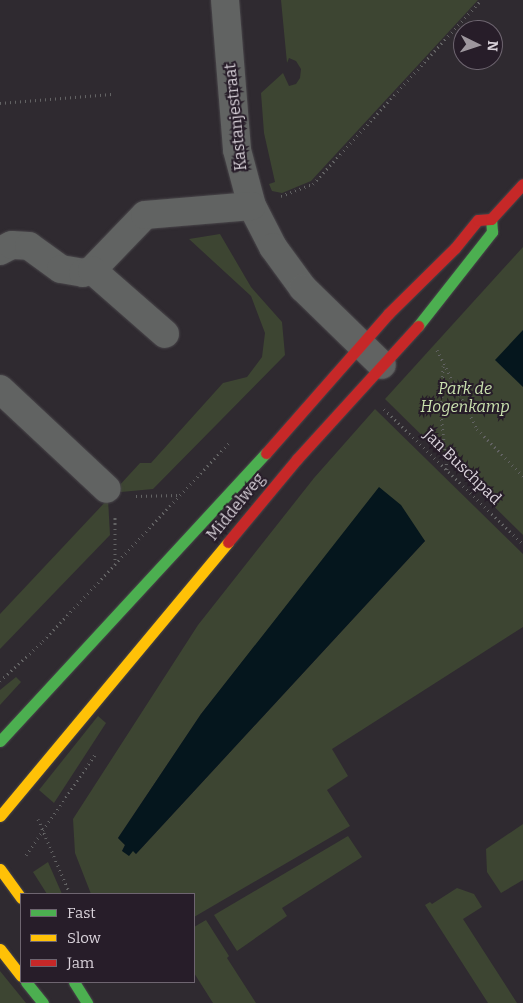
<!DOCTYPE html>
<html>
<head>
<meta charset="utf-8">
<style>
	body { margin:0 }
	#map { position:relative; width:523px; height:1003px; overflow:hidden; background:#2f2a30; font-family:Bitter,serif }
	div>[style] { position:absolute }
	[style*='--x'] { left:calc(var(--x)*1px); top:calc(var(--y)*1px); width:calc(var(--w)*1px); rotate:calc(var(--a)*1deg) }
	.green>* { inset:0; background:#3d4532 }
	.water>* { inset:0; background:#05161d }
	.path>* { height:3px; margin-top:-1.5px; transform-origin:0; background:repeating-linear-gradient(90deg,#636364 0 1px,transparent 0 5px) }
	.roads { filter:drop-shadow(0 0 1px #49464a) drop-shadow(0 0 1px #49464a) }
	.street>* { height:28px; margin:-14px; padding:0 14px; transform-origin:14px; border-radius:14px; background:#616362 }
	.fast>* { height:11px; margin:-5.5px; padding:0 5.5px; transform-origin:5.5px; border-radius:5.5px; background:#4caf50 }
	.slow>* { height:11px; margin:-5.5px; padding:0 5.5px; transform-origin:5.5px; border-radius:5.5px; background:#ffc107 }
	.jam>* { height:11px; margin:-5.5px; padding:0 5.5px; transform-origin:5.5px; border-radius:5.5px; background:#c62828 }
	span { translate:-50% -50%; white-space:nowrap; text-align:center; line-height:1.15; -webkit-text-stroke:4px #271d29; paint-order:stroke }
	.street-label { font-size:16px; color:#d9d2da }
	.park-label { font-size:16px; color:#c9e0ae; font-style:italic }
	.legend { position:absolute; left:20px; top:893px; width:175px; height:90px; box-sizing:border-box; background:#271d29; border:1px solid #6e6570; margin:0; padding:6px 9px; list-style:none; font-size:15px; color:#d9d2da }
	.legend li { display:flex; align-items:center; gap:10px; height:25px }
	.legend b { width:25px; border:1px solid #6e6570 }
	.north { position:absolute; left:453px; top:20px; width:50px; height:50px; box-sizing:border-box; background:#271d29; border:1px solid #6e6570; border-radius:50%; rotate:94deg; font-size:14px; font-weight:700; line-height:20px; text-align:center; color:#d9d2da }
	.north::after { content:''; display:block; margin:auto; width:18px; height:22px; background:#9e979e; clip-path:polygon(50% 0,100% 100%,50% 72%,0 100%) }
</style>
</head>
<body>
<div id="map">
	<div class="green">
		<i style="clip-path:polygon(281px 0,478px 0,311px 181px,282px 193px,272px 191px,269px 184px,275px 182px,264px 133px,261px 93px,283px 73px,289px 86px,296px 84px,300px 78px,301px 69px,296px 61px,289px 58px,287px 63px)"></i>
		<i style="clip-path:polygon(220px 234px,251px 287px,282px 322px,285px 355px,153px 489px,121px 492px,117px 488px,140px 463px,151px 463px,223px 383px,247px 377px,262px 357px,265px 333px,251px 296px,189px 239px)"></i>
		<i style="clip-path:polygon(523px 247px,523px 535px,385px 399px)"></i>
		<i style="clip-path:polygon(evenodd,375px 409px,523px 554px,523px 627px,332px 749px,348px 776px,327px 790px,350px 826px,194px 917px,194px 894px,91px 894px,75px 853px,73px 819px,198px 625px,314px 478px,375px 409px,380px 488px,425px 541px,136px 854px,133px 850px,122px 851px,125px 845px,118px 838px,201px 714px,380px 488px)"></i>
		<i style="clip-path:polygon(108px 499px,110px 535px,0 649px,0 614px)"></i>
		<i style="clip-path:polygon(16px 677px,21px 682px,0 705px,0 690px)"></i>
		<i style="clip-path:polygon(98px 716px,106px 723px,54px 803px,39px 790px)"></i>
		<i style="clip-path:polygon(523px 824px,523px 880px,501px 893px,487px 872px,486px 849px)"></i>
		<i style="clip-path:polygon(348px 836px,362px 857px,282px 908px,287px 916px,237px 951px,214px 915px)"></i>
		<i style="clip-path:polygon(48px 862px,62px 894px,47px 894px,33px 872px)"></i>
		<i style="clip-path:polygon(457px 888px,474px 894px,482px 907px,463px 919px,517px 1003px,488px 1003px,425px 905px,430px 902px,432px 904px)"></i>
		<i style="clip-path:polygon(206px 920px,229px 956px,227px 958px,256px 1003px,213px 1003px,194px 973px,194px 927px)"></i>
		<i style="clip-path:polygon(0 971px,26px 1003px,0 1003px)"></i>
	</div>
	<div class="water">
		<i style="clip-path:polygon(523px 330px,523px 387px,495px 360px)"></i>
		<i style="clip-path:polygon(379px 487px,401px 505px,425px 541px,136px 854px,133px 851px,129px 856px,122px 851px,125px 845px,118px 838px,201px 714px)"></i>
	</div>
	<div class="path">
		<i style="--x:0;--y:103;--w:112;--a:-4.6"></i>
		<i style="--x:281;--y:196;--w:34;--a:-21"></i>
		<i style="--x:313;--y:184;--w:249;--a:-47.6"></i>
		<i style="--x:437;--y:350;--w:89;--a:63.1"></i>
		<i style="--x:477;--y:429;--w:66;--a:45.6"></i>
		<i style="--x:443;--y:366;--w:48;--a:92.4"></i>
		<i style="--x:441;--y:414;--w:56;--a:83.9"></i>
		<i style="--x:384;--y:409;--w:194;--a:44.2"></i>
		<i style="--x:136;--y:496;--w:43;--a:-1.3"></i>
		<i style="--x:115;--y:564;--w:47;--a:-90"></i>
		<i style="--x:0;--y:681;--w:59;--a:-42.9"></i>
		<i style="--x:43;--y:641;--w:274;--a:-46.8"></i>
		<i style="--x:38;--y:819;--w:82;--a:66.9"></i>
		<i style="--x:26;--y:855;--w:124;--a:-55.5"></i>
	</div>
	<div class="roads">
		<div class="street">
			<i style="--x:225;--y:0;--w:150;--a:85.4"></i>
			<i style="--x:237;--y:150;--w:58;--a:75"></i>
			<i style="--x:252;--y:206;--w:46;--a:62.9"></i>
			<i style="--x:273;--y:247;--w:51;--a:53.8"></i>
			<i style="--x:303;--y:288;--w:110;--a:44.3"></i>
			<i style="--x:0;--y:251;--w:13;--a:-27"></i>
			<i style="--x:12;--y:245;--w:17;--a:3"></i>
			<i style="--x:29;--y:246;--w:39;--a:36"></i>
			<i style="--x:61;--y:269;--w:22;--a:10"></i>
			<i style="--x:83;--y:273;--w:9;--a:-18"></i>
			<i style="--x:92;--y:270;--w:76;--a:-46.1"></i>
			<i style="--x:145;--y:215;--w:107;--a:-4.8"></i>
			<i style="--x:92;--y:270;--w:97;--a:41.2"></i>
			<i style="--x:0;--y:389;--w:146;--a:43.1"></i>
		</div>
		<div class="fast">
			<i style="--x:418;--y:326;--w:120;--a:-51.8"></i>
			<i style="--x:492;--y:232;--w:13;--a:-94"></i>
			<i style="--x:0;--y:741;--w:392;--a:-47.3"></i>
			<i style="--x:26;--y:982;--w:27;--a:51"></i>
			<i style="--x:74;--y:982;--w:25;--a:58"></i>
		</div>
		<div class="slow">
			<i style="--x:0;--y:816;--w:356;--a:-50.2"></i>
			<i style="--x:0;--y:869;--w:36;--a:54"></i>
			<i style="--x:0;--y:949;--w:34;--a:52"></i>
		</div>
		<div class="jam">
			<i style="--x:266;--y:453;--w:185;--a:-48.7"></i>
			<i style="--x:388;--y:314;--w:94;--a:-44.6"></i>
			<i style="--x:455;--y:248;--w:36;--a:-51"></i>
			<i style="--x:478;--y:220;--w:13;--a:-4"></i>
			<i style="--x:491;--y:219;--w:47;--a:-47.6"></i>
			<i style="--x:228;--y:542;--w:108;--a:-50.3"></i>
			<i style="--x:297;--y:459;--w:180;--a:-47.7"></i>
		</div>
	</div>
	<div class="street-label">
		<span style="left:236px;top:117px;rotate:-96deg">Kastanjestraat</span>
		<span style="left:462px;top:467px;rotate:44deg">Jan Buschpad</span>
		<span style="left:236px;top:507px;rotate:-51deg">Middelweg</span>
	</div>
	<div class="park-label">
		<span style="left:465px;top:398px">Park de<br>Hogenkamp</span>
	</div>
	<ul class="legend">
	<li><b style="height:6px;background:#4caf50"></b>Fast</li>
	<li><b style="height:6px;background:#ffc107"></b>Slow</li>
	<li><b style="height:6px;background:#c62828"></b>Jam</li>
	</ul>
	<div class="north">N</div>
</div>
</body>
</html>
